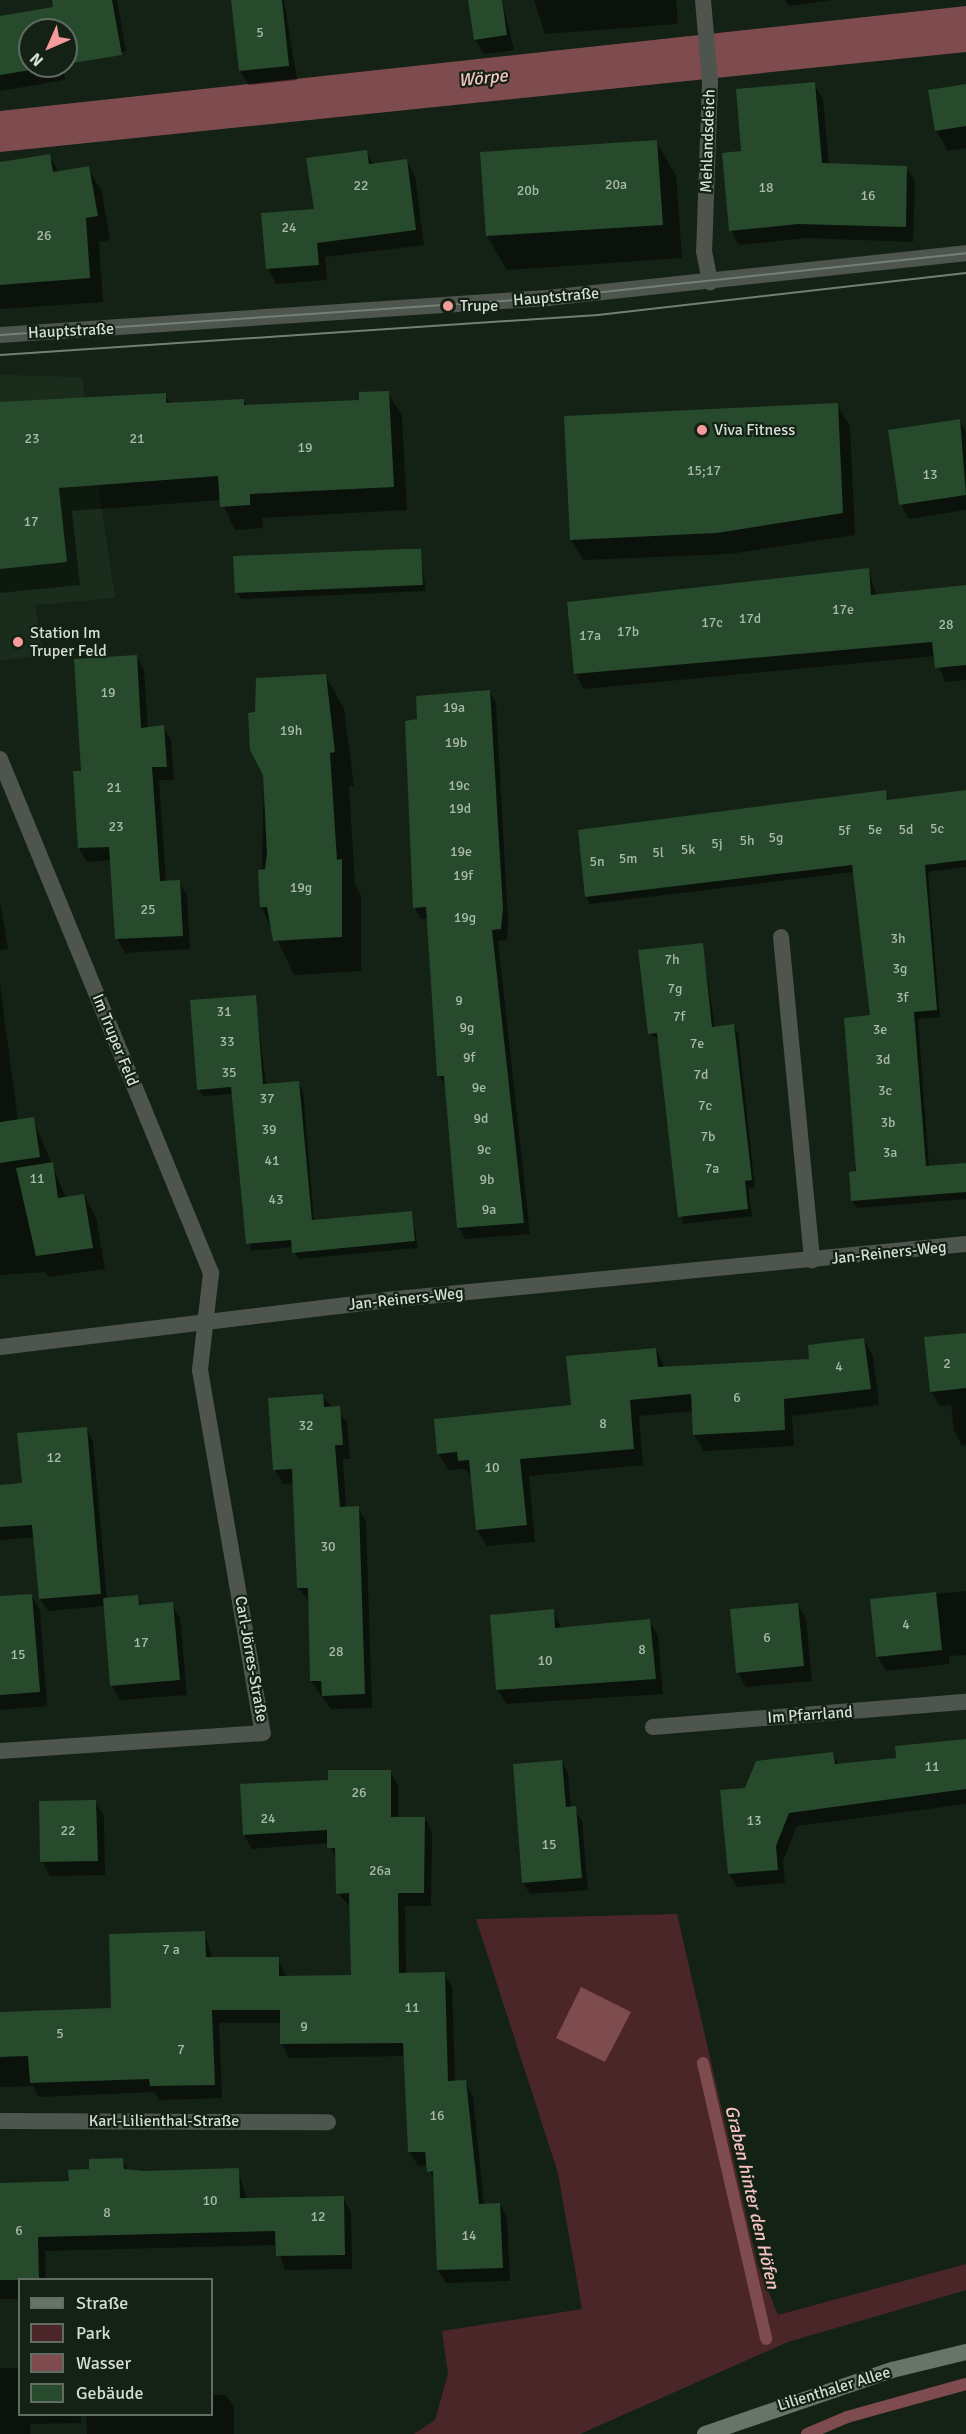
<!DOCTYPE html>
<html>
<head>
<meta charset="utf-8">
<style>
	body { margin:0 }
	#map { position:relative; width:966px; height:2434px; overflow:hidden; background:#142215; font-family:Signika,sans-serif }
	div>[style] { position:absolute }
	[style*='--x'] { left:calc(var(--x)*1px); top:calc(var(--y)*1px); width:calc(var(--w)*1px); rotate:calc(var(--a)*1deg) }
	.built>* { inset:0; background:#1a2d1c }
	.green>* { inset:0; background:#4b2628 }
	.water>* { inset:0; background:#7e4c4e }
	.shadow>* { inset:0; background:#0007 }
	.stream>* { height:12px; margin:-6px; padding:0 6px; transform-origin:6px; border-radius:6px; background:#7e4c4e }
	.building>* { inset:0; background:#264a2b }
	.minor>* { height:16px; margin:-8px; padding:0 8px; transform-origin:8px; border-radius:8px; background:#4e554e }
	.tertiary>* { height:16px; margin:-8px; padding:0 8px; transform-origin:8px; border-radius:8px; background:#4e554e }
	.secondary>* { height:16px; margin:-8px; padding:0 8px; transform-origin:8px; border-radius:8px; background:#697469 }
	.tram>* { height:1.5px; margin:-0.75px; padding:0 0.75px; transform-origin:0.75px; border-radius:0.75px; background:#747f74 }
	.dots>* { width:16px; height:16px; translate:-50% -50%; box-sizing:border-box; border:3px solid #142215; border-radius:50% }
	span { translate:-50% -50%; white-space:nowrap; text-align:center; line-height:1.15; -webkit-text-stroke:4.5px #142215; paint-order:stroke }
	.number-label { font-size:14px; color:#a9b9aa }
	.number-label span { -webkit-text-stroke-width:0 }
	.street-label { font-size:16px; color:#d5ded5 }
	.poi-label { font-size:16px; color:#d5ded5 }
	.left { translate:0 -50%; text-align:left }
	.water-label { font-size:18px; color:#f6c3c3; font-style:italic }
	.legend { position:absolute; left:18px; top:2278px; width:195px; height:138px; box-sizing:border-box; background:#142215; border:2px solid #616d62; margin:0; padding:8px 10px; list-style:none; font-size:18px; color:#d5ded5 }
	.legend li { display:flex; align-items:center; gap:12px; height:30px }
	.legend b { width:30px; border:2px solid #616d62 }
	.north { position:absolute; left:18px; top:18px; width:60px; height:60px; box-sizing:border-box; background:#142215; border:2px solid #616d62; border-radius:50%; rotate:225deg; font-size:16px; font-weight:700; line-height:24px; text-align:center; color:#d5ded5 }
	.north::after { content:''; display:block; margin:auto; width:21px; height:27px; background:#f59b9d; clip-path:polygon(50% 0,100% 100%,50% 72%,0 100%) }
</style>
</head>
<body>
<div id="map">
	<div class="built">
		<i style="clip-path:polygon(0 375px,82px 377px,115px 598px,35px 605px,44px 656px,0 660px)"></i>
	</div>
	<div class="green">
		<i style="clip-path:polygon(677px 1914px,758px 2266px,778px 2315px,966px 2264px,966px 2290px,788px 2342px,580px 2434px,414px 2434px,435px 2420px,448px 2374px,442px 2331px,582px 2309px,558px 2173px,476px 1919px)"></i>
	</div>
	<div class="water">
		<i style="clip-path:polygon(966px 6px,966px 52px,0 152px,0 111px)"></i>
		<i style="clip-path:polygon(581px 1987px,631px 2012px,605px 2062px,556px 2038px)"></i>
	</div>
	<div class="shadow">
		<i style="clip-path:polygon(53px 0,117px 0,126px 51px,66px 62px,66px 30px,30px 30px,30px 66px,63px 66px,65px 80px,0 91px,0 17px,55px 9px)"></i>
		<i style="clip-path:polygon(232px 0,284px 0,297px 80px,249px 85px,240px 71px)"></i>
		<i style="clip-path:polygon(480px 0,502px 0,514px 50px,484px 54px,475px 39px)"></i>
		<i style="clip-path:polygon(534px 0,676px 0,678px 24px,545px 34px)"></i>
		<i style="clip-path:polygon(785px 0,831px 0,789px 6px)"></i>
		<i style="clip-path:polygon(814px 84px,823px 99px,829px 165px,906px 168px,915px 182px,913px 242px,807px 238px,739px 245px,731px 230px,742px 153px)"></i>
		<i style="clip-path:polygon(966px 86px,966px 148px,948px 151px,936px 130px)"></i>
		<i style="clip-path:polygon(657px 142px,676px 176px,682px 258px,507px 270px,487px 236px,482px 153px)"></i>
		<i style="clip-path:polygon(366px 151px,374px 165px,406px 161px,415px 176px,424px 245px,325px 257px,327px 280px,276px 284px,268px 269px,263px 214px,316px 210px)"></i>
		<i style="clip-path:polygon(49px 155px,59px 173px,88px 168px,102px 192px,110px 240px,99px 242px,103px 302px,0 309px,0 167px)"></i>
		<i style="clip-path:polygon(388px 393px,402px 416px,407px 510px,262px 518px,263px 528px,235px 530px,221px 500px,72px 511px,80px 585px,0 593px,0 403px,165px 395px,170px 404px,243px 400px,247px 407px,361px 401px)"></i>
		<i style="clip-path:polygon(837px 405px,850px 426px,855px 535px,729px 554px,583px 560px,571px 539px)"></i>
		<i style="clip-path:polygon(960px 421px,966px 432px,966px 510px,909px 519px,901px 504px)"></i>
		<i style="clip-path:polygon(420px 550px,426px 591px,241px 599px,237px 592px)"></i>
		<i style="clip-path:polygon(868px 570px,877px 596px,966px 586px,966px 680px,945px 682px,935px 656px,584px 689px,576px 674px,569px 603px)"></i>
		<i style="clip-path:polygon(136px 656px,144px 670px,148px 728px,163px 726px,171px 740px,174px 780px,159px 780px,166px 882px,179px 881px,187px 895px,190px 949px,125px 953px,117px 939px,111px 860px,87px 862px,79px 848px,82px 772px)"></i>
		<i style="clip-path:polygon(325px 675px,344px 709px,354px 786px,349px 786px,355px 885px,361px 895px,361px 971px,294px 975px,261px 906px,264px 774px,256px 713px)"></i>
		<i style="clip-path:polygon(490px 692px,496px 703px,508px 920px,507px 940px,498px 941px,530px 1234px,465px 1239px,459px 1228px,447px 1087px,439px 1076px,429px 918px,421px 919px,415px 908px,419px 721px)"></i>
		<i style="clip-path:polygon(966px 791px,966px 867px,928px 872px,940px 1017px,918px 1019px,929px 1167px,966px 1164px,966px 1199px,857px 1208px,852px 1201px,872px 1017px,854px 872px,590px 904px,586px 897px,885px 792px,889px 801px)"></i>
		<i style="clip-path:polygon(0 902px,8px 949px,0 950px)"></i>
		<i style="clip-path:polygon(702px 944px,715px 1028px,733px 1026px,738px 1033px,755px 1187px,748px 1188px,752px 1216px,683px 1224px,659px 1040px,650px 1034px)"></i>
		<i style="clip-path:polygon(0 984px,18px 1121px,33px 1119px,66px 1198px,84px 1195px,96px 1217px,105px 1269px,49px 1277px,46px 1272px,0 1275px)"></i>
		<i style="clip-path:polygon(255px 996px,266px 1085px,298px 1083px,303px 1090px,314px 1221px,412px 1212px,418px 1248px,298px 1259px,293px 1247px,251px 1251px,233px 1094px,203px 1096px,199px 1089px)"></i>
		<i style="clip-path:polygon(966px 1335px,966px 1445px,962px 1446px,954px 1431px,951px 1405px,940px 1406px,931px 1391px)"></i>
		<i style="clip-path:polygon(864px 1340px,873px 1356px,879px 1405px,792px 1416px,794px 1446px,704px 1451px,694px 1435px,693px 1411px,639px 1416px,643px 1465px,529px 1476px,535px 1542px,487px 1546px,477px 1530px,472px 1477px,464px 1469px,448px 1470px,439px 1454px,436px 1420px,573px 1407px,656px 1349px,665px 1369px,811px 1360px)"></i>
		<i style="clip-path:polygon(322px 1396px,347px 1422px,350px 1459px,343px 1459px,346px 1508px,358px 1508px,366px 1522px,372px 1708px,331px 1709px,311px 1681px,310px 1602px,298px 1588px,294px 1483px,283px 1484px,275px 1470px)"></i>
		<i style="clip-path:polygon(86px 1428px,93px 1441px,107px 1599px,137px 1597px,142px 1606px,172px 1604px,180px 1618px,187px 1695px,120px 1700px,112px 1686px,105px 1606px,48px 1611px,40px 1599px,35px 1537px,0 1540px,0 1487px,23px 1485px)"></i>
		<i style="clip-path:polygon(966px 1591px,966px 1655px,949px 1656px,949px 1664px,886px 1671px,877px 1656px,872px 1600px)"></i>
		<i style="clip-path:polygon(31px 1595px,40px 1610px,47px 1706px,0 1710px,0 1598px)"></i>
		<i style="clip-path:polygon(797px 1604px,806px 1619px,812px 1681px,746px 1687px,738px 1673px)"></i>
		<i style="clip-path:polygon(553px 1611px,562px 1629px,649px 1621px,658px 1636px,663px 1694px,506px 1704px,498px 1690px)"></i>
		<i style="clip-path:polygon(966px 1741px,966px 1804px,797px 1826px,783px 1861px,785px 1883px,737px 1887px,729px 1873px,746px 1790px,832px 1754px,839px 1765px,898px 1759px)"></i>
		<i style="clip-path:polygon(561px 1761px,568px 1773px,571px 1808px,582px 1820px,588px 1890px,530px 1894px,523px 1882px)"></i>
		<i style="clip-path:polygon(390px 1771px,398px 1785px,398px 1818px,425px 1818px,432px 1832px,431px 1906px,405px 1906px,406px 1974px,444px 1973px,452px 1987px,455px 2082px,465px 2082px,473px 2096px,484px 2205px,500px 2204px,507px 2218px,510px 2281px,446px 2283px,438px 2270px,435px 2183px,428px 2165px,418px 2166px,410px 2152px,406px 2056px,289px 2058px,282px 2044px,281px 2023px,219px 2023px,222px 2098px,159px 2100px,155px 2092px,39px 2097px,33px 2086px,0 2087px,0 2013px,113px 2010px,204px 1932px,213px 1959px,278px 1959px,286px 1977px,352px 1977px,351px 1907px,337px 1893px,337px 1862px,329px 1843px,252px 1849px,244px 1835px,329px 1781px)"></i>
		<i style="clip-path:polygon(95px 1802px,104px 1816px,105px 1875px,50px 1876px,42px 1861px)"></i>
		<i style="clip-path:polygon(122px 2160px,129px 2171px,143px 2172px,238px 2170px,247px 2199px,343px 2198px,351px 2212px,352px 2269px,285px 2270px,277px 2245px,45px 2251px,46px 2280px,20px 2280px,20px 2299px,0 2299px,0 2185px,70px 2183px)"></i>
		<i style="clip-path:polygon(0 2368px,20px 2368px,20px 2414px,81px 2414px,81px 2423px,30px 2424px,30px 2434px,0 2434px)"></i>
		<i style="clip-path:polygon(212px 2395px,226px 2395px,234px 2408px,234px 2434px,87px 2434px,86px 2414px,212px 2414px)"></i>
	</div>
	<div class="stream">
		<i style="--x:703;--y:2063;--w:283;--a:77.1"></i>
		<i style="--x:807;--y:2434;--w:43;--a:-23"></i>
		<i style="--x:847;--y:2417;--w:123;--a:-15.5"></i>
	</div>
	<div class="building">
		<i style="clip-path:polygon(52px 0,112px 0,122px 55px,66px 64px,66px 30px,30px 30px,30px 66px,55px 66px,0 75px,0 16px,53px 7px)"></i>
		<i style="clip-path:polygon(231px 0,282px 0,289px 66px,239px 71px)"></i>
		<i style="clip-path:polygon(468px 0,502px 0,507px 35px,474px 40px)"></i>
		<i style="clip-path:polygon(815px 82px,822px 163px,907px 166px,906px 227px,798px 224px,729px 231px,722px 153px,741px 151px,736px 89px)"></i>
		<i style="clip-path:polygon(966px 84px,966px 126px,935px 131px,928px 90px)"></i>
		<i style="clip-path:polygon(657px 140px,663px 225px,486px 236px,480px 152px)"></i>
		<i style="clip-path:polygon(367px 150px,369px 164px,407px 159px,416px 230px,317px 243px,319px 265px,266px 269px,261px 213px,314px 209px,306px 158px)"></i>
		<i style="clip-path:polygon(50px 154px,53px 172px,89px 166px,98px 216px,86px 218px,90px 278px,0 285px,0 162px)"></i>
		<i style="clip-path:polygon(389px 391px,394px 487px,250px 494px,250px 505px,220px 507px,218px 476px,59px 488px,67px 562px,0 569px,0 402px,166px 393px,166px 403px,244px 399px,244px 405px,359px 400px,359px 392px)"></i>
		<i style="clip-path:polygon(838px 403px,843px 513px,717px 533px,570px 540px,564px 416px)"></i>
		<i style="clip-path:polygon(960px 419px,966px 495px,899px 505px,888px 430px)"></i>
		<i style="clip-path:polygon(402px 549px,421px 549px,423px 585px,235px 593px,233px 556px)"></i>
		<i style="clip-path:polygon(869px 568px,871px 595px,966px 585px,966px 665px,935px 668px,932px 642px,574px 674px,567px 602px)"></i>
		<i style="clip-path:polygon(137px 655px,141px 728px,164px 725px,167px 767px,152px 767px,160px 881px,180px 880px,183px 936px,115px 939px,109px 847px,78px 848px,73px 771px,81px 771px,74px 659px)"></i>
		<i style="clip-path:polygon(326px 674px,335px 752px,330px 753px,337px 860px,342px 859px,342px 937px,273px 941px,267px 907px,260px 907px,258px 870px,265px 869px,267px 854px,263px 775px,250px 750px,248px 713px,255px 712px,256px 678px)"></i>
		<i style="clip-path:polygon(490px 690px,503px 908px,501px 929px,492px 930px,524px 1223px,457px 1228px,444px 1076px,437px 1076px,426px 907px,413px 908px,405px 721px,417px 719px,416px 696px)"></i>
		<i style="clip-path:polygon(886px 790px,887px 800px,966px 790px,966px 860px,925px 865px,937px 1010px,914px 1012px,926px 1166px,966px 1163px,966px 1192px,851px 1201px,849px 1172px,856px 1171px,844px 1018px,870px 1015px,852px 865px,585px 897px,578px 830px)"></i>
		<i style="clip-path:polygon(703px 943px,712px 1027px,734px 1024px,752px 1180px,745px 1181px,748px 1209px,678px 1217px,657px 1033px,648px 1034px,638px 950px)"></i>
		<i style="clip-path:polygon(256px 995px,263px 1084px,299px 1081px,312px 1220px,412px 1211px,415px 1241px,292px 1253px,291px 1240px,246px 1244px,231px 1087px,197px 1090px,190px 1000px)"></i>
		<i style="clip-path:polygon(34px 1117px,40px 1157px,0 1163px,0 1122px)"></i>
		<i style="clip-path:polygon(53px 1162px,58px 1198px,84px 1194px,93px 1248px,36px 1256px,16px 1168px)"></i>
		<i style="clip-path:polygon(966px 1333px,966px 1388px,930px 1392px,924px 1337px)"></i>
		<i style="clip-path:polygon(864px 1338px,871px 1389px,784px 1399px,785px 1430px,693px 1435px,691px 1394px,630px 1400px,634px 1449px,520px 1459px,527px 1525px,476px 1530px,469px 1460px,458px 1461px,457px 1452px,437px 1454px,434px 1419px,571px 1405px,566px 1356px,656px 1348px,658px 1367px,809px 1359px,808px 1345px)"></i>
		<i style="clip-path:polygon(323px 1394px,324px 1407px,340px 1406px,343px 1445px,335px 1445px,340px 1507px,359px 1506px,365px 1694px,322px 1696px,321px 1681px,310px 1681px,308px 1588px,297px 1588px,292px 1469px,273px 1470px,268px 1398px)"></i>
		<i style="clip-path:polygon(87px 1427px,101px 1594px,39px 1599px,32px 1525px,0 1527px,0 1485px,22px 1483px,17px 1433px)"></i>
		<i style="clip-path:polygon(936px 1592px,942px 1650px,876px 1657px,870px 1599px)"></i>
		<i style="clip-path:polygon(32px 1594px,40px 1692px,0 1695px,0 1596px)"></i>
		<i style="clip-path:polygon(138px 1595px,139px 1605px,173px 1602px,180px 1680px,110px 1686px,103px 1598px)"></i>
		<i style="clip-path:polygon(798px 1603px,804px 1666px,736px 1673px,730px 1609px)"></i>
		<i style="clip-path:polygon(554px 1609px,555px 1628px,650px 1619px,656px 1679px,496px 1690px,490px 1615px)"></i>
		<i style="clip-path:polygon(966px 1739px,966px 1789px,789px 1813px,776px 1846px,778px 1870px,728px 1874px,720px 1790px,745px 1788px,756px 1761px,833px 1752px,835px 1764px,896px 1758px,895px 1746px)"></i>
		<i style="clip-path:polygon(562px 1760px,566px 1807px,576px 1806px,582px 1878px,522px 1883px,513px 1764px)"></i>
		<i style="clip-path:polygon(328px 1770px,391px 1770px,391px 1817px,425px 1817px,424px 1893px,398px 1893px,399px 1973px,445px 1972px,448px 2081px,466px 2080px,479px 2204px,500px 2203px,503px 2268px,437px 2270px,433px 2171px,427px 2172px,425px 2152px,408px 2152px,403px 2043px,280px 2044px,280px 2010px,212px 2010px,215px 2085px,150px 2086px,149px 2079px,30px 2083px,28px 2056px,0 2057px,0 2012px,111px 2008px,109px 1934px,205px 1931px,206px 1957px,279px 1957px,279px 1976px,351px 1975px,349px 1893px,336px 1894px,335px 1848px,327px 1848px,327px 1830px,243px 1835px,240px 1784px,328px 1780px)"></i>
		<i style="clip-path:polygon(96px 1800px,98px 1861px,40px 1862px,39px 1801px)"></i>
		<i style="clip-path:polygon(123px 2158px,124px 2169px,143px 2171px,239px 2168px,240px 2198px,344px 2196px,345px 2255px,276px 2256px,275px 2231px,38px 2237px,39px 2280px,0 2280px,0 2183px,69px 2181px,68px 2170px,89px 2169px,89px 2159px)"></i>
	</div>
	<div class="minor">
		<i style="--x:703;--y:0;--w:82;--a:85.1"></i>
		<i style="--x:710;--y:82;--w:169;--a:92"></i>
		<i style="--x:704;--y:251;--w:32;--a:79"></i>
		<i style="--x:0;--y:759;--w:556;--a:67.68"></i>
		<i style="--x:211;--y:1273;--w:98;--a:96.5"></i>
		<i style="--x:200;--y:1370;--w:368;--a:80.2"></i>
		<i style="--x:263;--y:1733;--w:264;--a:176.1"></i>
		<i style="--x:781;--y:937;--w:325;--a:84.5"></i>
		<i style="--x:0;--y:1347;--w:389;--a:-6.9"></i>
		<i style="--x:386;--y:1300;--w:583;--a:-5.51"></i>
		<i style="--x:653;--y:1727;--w:314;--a:-4.6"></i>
		<i style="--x:0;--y:2121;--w:328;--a:0.2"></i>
	</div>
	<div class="tertiary">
		<i style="--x:0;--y:335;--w:548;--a:-3.87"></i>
		<i style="--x:547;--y:298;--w:421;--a:-6.1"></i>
	</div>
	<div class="secondary">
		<i style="--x:705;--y:2434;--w:198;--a:-18.9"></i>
		<i style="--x:892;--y:2370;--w:76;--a:-13.7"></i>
	</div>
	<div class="tram">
		<i style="--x:0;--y:335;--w:548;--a:-3.87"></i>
		<i style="--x:547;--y:298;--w:421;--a:-6.1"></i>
		<i style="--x:0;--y:355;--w:599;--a:-3.83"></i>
		<i style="--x:598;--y:315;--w:370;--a:-6.5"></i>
	</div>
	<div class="dots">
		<i style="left:448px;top:306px;background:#f59b9d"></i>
		<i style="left:702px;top:430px;background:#f59b9d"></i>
		<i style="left:18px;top:642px;background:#f59b9d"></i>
	</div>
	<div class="number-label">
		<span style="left:260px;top:33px">5</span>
		<span style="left:616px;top:185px">20a</span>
		<span style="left:361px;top:186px">22</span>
		<span style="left:766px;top:188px">18</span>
		<span style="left:528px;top:191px">20b</span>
		<span style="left:868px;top:196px">16</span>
		<span style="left:289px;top:228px">24</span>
		<span style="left:44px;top:236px">26</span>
		<span style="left:32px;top:439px">23</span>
		<span style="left:137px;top:439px">21</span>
		<span style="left:305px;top:448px">19</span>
		<span style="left:704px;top:471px">15;17</span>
		<span style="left:930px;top:475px">13</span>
		<span style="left:31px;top:522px">17</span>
		<span style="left:843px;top:610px">17e</span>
		<span style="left:750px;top:619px">17d</span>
		<span style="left:712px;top:623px">17c</span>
		<span style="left:946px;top:625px">28</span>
		<span style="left:628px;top:632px">17b</span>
		<span style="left:590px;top:636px">17a</span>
		<span style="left:108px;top:693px">19</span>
		<span style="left:454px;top:708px">19a</span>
		<span style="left:291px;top:731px">19h</span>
		<span style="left:456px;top:743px">19b</span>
		<span style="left:459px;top:786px">19c</span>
		<span style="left:114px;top:788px">21</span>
		<span style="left:460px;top:809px">19d</span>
		<span style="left:116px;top:827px">23</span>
		<span style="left:937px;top:829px">5c</span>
		<span style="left:875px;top:830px">5e</span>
		<span style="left:906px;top:830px">5d</span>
		<span style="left:844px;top:831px">5f</span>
		<span style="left:776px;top:838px">5g</span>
		<span style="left:747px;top:841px">5h</span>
		<span style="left:717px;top:844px">5j</span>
		<span style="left:688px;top:850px">5k</span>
		<span style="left:461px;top:852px">19e</span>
		<span style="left:658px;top:853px">5l</span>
		<span style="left:628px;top:859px">5m</span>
		<span style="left:597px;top:862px">5n</span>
		<span style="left:463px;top:876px">19f</span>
		<span style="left:301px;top:888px">19g</span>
		<span style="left:148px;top:910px">25</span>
		<span style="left:465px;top:918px">19g</span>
		<span style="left:898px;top:939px">3h</span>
		<span style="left:672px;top:960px">7h</span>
		<span style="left:900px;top:969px">3g</span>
		<span style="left:675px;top:989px">7g</span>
		<span style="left:902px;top:998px">3f</span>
		<span style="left:459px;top:1001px">9</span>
		<span style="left:224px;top:1012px">31</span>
		<span style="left:679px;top:1017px">7f</span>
		<span style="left:467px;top:1028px">9g</span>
		<span style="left:880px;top:1030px">3e</span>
		<span style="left:227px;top:1042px">33</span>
		<span style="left:697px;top:1044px">7e</span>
		<span style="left:469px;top:1058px">9f</span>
		<span style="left:883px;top:1060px">3d</span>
		<span style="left:229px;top:1073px">35</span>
		<span style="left:701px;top:1075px">7d</span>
		<span style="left:479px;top:1088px">9e</span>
		<span style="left:885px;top:1091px">3c</span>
		<span style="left:267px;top:1099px">37</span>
		<span style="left:705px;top:1106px">7c</span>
		<span style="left:481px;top:1119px">9d</span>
		<span style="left:888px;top:1123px">3b</span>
		<span style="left:269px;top:1130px">39</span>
		<span style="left:708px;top:1137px">7b</span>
		<span style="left:484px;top:1150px">9c</span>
		<span style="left:890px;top:1153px">3a</span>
		<span style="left:272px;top:1161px">41</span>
		<span style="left:712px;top:1169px">7a</span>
		<span style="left:37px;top:1179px">11</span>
		<span style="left:487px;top:1180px">9b</span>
		<span style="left:276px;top:1200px">43</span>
		<span style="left:489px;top:1210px">9a</span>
		<span style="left:947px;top:1364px">2</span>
		<span style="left:839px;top:1367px">4</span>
		<span style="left:737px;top:1398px">6</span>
		<span style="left:603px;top:1424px">8</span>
		<span style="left:306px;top:1426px">32</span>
		<span style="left:54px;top:1458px">12</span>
		<span style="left:492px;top:1468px">10</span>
		<span style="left:328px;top:1547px">30</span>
		<span style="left:906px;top:1625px">4</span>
		<span style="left:767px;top:1638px">6</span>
		<span style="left:141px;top:1643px">17</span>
		<span style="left:642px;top:1650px">8</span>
		<span style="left:336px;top:1652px">28</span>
		<span style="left:18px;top:1655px">15</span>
		<span style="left:545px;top:1661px">10</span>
		<span style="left:932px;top:1767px">11</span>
		<span style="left:359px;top:1793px">26</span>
		<span style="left:268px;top:1819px">24</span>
		<span style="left:754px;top:1821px">13</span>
		<span style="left:68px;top:1831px">22</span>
		<span style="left:549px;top:1845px">15</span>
		<span style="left:380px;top:1871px">26a</span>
		<span style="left:171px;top:1950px">7 a</span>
		<span style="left:412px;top:2008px">11</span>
		<span style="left:304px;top:2027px">9</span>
		<span style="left:60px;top:2034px">5</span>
		<span style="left:181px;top:2050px">7</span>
		<span style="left:437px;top:2116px">16</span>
		<span style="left:210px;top:2201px">10</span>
		<span style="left:107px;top:2213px">8</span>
		<span style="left:318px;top:2217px">12</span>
		<span style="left:19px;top:2231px">6</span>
		<span style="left:469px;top:2236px">14</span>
	</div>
	<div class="street-label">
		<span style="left:708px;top:141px;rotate:-88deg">Mehlandsdeich</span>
		<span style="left:556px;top:297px;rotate:-5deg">Hauptstraße</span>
		<span style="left:71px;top:331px;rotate:-3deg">Hauptstraße</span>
		<span style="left:115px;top:1040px;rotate:68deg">Im Truper Feld</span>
		<span style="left:889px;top:1253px;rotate:-6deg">Jan-Reiners-Weg</span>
		<span style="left:406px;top:1299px;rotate:-6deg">Jan-Reiners-Weg</span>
		<span style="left:251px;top:1659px;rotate:80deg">Carl-Jörres-Straße</span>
		<span style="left:810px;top:1715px;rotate:-4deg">Im Pfarrland</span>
		<span style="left:164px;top:2121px">Karl-Lilienthal-Straße</span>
		<span style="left:834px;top:2389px;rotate:-17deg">Lilienthaler Allee</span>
	</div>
	<div class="poi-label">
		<span class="left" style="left:460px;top:306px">Trupe</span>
		<span class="left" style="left:714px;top:430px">Viva Fitness</span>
		<span class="left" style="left:30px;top:642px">Station Im<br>Truper Feld</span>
	</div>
	<div class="water-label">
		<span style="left:483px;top:78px;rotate:-6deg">Wörpe</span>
		<span style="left:752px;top:2197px;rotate:77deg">Graben hinter den Höfen</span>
	</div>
	<ul class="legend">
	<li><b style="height:8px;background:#697469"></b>Straße</li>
	<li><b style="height:16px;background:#4b2628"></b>Park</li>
	<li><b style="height:16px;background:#7e4c4e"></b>Wasser</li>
	<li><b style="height:16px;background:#264a2b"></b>Gebäude</li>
	</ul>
	<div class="north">N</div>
</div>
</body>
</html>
